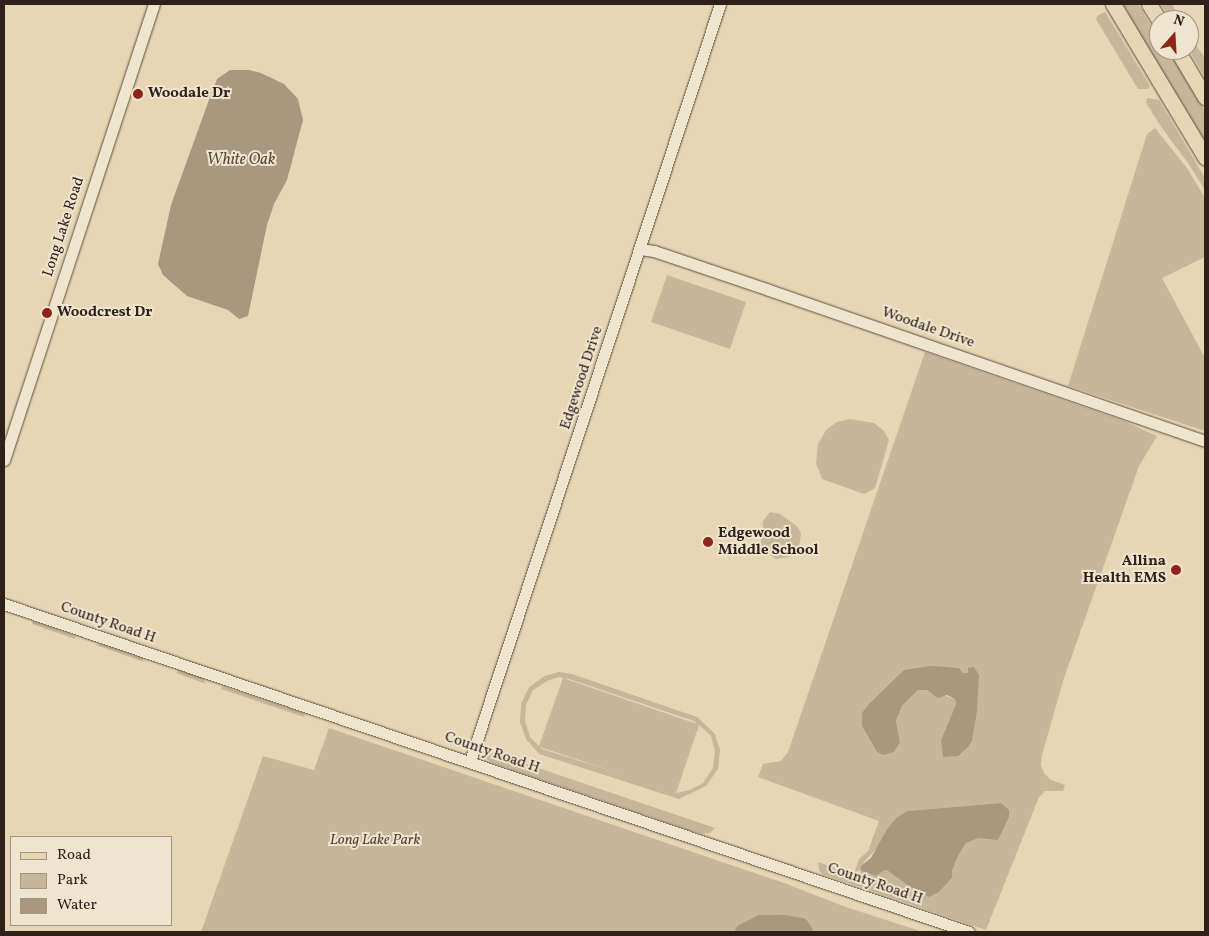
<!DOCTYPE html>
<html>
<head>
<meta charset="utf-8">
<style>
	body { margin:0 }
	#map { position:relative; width:1209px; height:936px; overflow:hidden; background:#e6d6b4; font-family:Vollkorn,serif }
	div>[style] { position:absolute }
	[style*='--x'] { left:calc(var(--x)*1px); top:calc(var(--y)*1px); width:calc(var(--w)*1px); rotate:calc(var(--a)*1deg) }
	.green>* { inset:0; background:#c7b79a }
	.water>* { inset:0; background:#a89880 }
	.river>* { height:16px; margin:-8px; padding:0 8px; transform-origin:8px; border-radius:8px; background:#a89880 }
	.roads { filter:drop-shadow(0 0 1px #5d4e40) drop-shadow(0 0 1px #5d4e40) }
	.tertiary>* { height:11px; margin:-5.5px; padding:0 5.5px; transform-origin:5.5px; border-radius:5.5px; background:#efe4ce }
	.primary>* { height:15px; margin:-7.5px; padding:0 7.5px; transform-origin:7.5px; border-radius:7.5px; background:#e6d6b4 }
	.dots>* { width:14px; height:14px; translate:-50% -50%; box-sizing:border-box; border:2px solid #efe4ce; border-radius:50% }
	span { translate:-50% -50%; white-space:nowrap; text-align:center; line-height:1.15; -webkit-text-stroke:4px #efe4ce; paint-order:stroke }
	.poi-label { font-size:15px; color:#2f201a; font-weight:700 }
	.left { translate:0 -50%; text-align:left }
	.right { translate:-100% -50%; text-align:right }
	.street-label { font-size:15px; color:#2f201a }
	.park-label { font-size:15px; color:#55463a; font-style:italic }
	.water-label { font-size:16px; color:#594a3e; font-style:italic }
	.frame { position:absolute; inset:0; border:5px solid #2f201a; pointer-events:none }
	.legend { position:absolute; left:10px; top:836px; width:162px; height:90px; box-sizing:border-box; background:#efe4ce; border:1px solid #a29686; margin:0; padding:6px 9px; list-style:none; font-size:15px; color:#2f201a }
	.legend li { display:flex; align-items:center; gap:10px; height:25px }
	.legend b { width:25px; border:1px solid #a29686 }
	.north { position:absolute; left:1149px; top:10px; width:50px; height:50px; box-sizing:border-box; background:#efe4ce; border:1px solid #a29686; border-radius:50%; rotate:19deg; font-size:14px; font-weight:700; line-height:20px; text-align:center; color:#2f201a }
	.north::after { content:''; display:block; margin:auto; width:18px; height:22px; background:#8f2418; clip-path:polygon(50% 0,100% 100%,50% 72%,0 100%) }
</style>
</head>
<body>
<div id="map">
	<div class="green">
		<i style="clip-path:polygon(1122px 4px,1138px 4px,1156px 34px,1159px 33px,1159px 50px,1169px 50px,1205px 111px,1205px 142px)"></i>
		<i style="clip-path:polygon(1161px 4px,1172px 4px,1181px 20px,1171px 20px)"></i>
		<i style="clip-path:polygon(1105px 12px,1150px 86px,1148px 89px,1138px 89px,1096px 19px,1098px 15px)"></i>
		<i style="clip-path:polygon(1193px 41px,1205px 58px,1205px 77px,1192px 55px)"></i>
		<i style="clip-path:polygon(1147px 98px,1159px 100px,1205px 178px,1205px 190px,1188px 163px,1162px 128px,1146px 103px)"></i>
		<i style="clip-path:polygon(1155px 128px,1187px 168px,1205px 198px,1205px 257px,1162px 278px,1205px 358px,1205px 431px,1068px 386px,1147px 134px)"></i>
		<i style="clip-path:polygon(667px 275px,746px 302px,730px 349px,651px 322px)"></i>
		<i style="clip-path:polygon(evenodd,925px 352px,1124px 421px,1157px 436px,1139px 466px,1064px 678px,1042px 755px,1041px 765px,1044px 773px,1051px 780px,1065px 785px,1063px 791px,1045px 791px,1039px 797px,986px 930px,822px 874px,819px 870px,818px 862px,854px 874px,859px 859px,868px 851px,879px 821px,758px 777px,763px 764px,781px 761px,788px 752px,925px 352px,959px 668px,963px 673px,979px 675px,972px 741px,941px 740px,956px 704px,955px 699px,927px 690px,918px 690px,902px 706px,896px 721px,900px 742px,877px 752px,862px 726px,862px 713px,959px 668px,925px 352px,1001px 803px,1009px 817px,1006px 822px,966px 843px,958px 856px,952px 871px,952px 878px,939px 892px,910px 887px,888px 871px,885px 870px,876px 876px,861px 871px,864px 862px,877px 848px,887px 829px,896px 818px,907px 811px,1001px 803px)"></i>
		<i style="clip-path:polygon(850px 419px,874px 423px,884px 431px,889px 440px,875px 488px,864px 494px,822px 479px,816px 463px,818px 444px,826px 430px,837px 422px)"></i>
		<i style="clip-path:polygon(770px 512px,780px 514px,798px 527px,801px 534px,799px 547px,790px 557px,776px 559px,760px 548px,763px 521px)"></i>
		<i style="clip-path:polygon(33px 621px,76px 636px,75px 639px,32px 624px)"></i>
		<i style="clip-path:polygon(101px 644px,142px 658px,144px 662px,96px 645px)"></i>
		<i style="clip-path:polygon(179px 670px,203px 678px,206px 684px,176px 673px)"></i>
		<i style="clip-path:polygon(evenodd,559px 672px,572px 674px,697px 717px,715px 734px,720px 750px,718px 769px,706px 786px,679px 799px,539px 754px,526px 739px,520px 722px,521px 704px,529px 687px,545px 676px,559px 672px,559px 677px,563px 678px,539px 746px,530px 737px,525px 721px,526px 705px,533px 690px,547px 681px,559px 677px,559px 672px,566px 678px,694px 721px,697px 724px,566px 679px,566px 678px,559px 672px,699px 725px,711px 736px,715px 751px,713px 768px,703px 783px,690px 790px,676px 793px,699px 725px,559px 672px,540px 747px,621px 774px,542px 749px,540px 747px)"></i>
		<i style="clip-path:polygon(222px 686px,304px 713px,305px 715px,304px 717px,221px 689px)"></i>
		<i style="clip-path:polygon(329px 728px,787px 884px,843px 906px,923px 932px,201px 932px,263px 756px,314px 770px)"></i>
		<i style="clip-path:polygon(492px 753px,500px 755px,715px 828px,710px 833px,701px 834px,492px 763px,486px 758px)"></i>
	</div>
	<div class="water">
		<i style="clip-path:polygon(230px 70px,249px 70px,261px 73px,284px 84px,298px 99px,303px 120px,287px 180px,274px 204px,267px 225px,248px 316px,239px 319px,228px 310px,187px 296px,163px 275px,158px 264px,171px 205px,210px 97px,217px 79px)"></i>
		<i style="clip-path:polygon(931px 666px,959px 668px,963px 673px,968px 673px,968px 668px,974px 667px,979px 675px,977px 711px,972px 741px,968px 747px,958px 756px,943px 757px,941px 740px,956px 704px,955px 699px,947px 695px,938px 698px,927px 690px,918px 690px,902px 706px,896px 721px,900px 742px,894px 752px,883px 755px,877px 752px,862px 726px,862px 713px,868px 705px,904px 670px)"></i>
		<i style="clip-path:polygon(1001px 803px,1009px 810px,1009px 817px,998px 840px,978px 838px,966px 843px,958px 856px,952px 871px,952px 878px,939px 892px,929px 897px,910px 887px,888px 871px,885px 870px,876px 876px,861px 871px,861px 866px,871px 858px,887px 829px,896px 818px,907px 811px)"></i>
	</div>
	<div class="river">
		<i style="--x:743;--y:932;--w:20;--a:-27"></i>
		<i style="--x:761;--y:923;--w:22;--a:0"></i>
		<i style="--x:783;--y:923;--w:18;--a:9"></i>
		<i style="--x:801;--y:926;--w:7;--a:56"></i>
	</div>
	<div class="roads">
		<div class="tertiary">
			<i style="--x:640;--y:249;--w:14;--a:8"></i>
			<i style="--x:654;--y:251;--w:121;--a:18.7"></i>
			<i style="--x:769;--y:290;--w:461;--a:19.1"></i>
			<i style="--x:4;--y:460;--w:480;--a:-71.8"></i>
			<i style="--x:4;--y:604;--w:1019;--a:18.77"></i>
			<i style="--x:470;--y:761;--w:797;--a:-71.72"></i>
		</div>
		<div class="primary">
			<i style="--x:1113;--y:4;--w:179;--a:59"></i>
			<i style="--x:1149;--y:4;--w:19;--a:58"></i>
			<i style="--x:1177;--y:50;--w:55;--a:59.2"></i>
		</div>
	</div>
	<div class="dots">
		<i style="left:138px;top:94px;background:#8f2418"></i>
		<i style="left:47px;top:313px;background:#8f2418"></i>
		<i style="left:708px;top:542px;background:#8f2418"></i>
		<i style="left:1176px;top:570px;background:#8f2418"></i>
	</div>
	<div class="poi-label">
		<span class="left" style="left:148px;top:94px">Woodale Dr</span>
		<span class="left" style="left:57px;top:313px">Woodcrest Dr</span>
		<span class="left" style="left:718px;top:542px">Edgewood<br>Middle School</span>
		<span class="right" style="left:1166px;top:570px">Allina<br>Health EMS</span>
	</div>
	<div class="street-label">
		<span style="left:64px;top:227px;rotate:-72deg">Long Lake Road</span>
		<span style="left:928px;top:328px;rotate:19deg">Woodale Drive</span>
		<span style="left:582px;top:378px;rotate:-72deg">Edgewood Drive</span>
		<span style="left:108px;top:623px;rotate:19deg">County Road H</span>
		<span style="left:492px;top:753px;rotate:19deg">County Road H</span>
		<span style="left:875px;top:884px;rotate:19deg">County Road H</span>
	</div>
	<div class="park-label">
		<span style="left:375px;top:841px">Long Lake Park</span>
	</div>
	<div class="water-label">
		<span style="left:241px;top:160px">White Oak</span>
	</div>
	<div class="frame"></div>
	<ul class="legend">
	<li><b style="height:6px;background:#e6d6b4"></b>Road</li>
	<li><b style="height:14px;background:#c7b79a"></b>Park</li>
	<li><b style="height:14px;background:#a89880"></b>Water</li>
	</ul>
	<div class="north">N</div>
</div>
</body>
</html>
